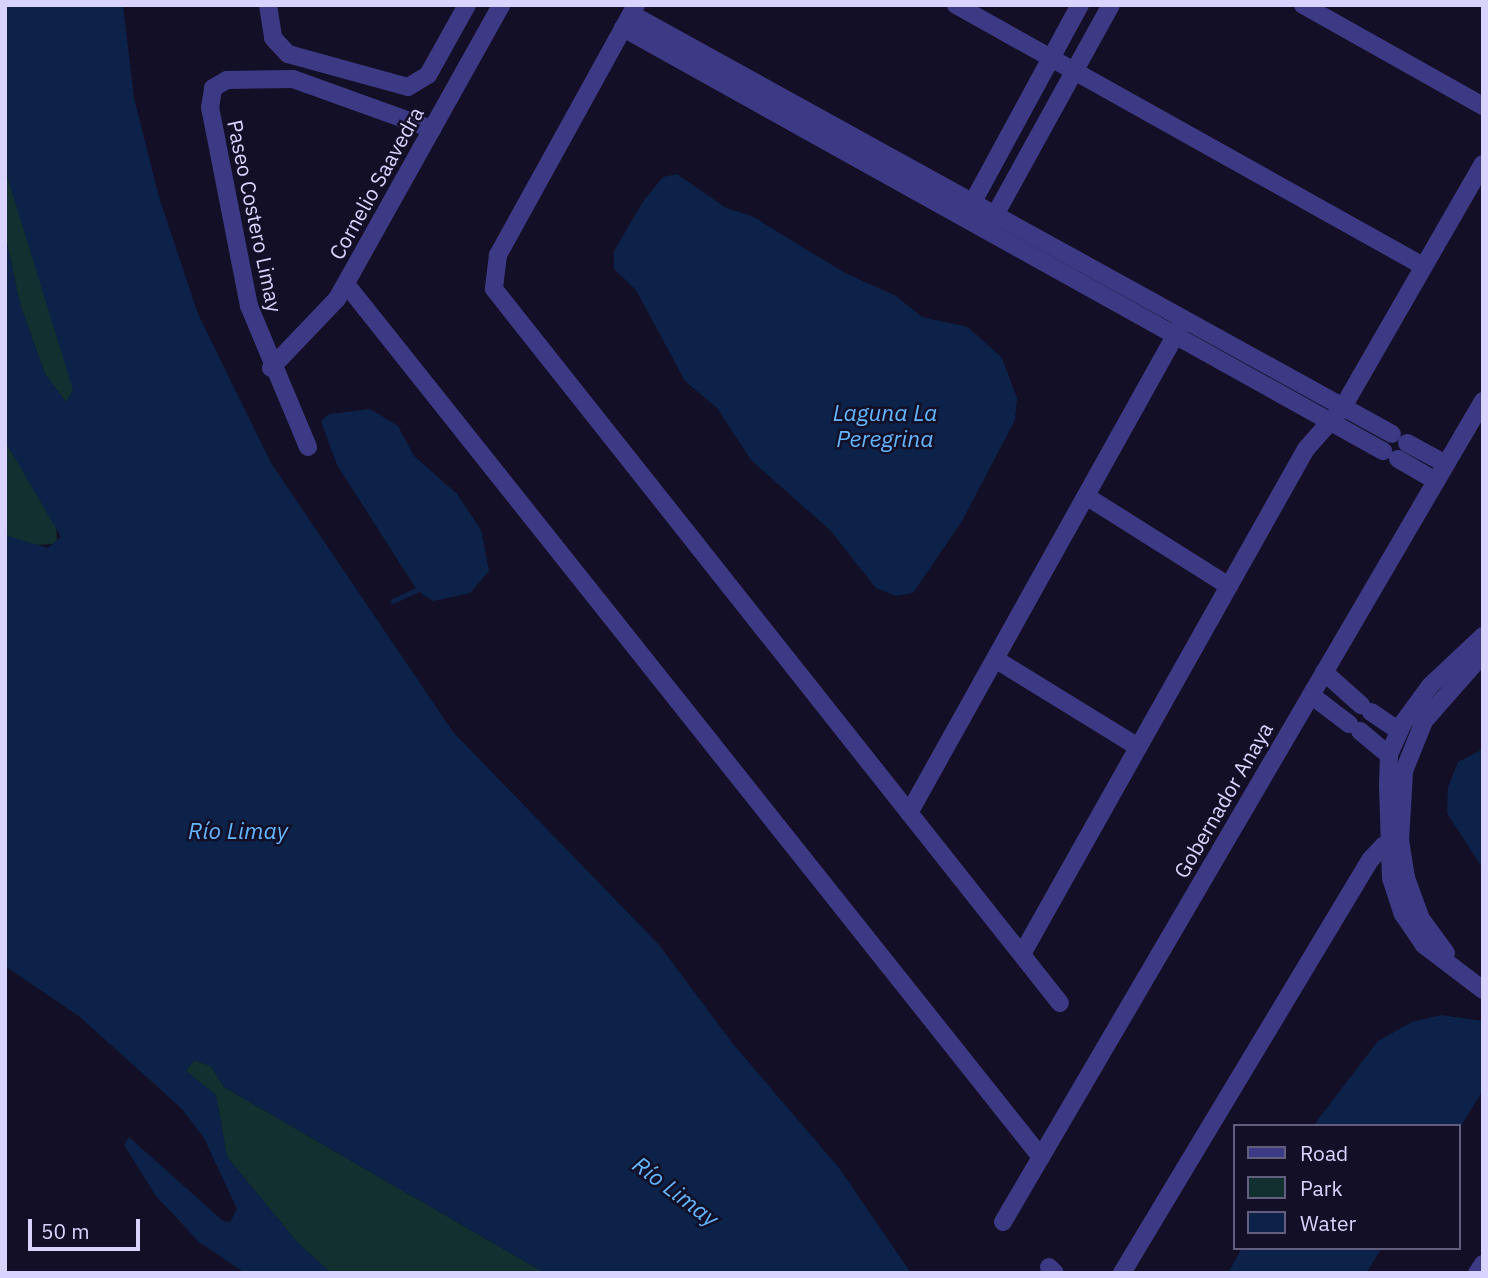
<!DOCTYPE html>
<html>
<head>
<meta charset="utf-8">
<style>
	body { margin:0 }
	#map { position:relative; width:1488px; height:1278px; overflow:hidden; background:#130f26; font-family:"IBM Plex Sans",sans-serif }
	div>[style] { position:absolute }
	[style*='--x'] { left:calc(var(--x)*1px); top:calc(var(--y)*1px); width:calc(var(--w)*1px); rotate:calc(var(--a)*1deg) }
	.green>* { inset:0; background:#12302f }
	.water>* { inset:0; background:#0c2248 }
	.stream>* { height:4.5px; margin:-2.25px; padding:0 2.25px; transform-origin:2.25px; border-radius:2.25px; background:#0c2248 }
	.minor>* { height:18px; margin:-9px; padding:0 9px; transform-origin:9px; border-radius:9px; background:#3d3a85 }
	.tertiary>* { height:18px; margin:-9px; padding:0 9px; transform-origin:9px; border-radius:9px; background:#3d3a85 }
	span { translate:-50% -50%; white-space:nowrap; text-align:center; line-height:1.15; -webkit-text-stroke:5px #130f26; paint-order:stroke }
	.street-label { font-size:21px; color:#d9d4ff }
	.water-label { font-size:23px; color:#62b6ff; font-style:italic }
	.frame { position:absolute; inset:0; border:7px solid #d9d4ff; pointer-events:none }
	.legend { position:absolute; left:1233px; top:1124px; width:228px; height:126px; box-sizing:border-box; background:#130f26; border:2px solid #625e7d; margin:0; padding:9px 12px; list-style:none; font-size:21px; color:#d9d4ff }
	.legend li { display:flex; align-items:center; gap:14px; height:35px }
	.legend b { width:35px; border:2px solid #625e7d }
	.scale { position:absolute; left:28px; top:1219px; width:112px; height:32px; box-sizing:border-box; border:4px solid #d9d4ff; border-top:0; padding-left:9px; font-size:21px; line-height:24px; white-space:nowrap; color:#d9d4ff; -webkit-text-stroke:5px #130f26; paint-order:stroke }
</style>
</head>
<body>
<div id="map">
	<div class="green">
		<i style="clip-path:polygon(5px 169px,74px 390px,66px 402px,45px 374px,20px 304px,5px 234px)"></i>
		<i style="clip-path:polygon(5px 441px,56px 522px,57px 544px,31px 545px,5px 535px)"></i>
		<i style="clip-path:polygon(194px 1060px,211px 1066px,224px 1087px,545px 1273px,331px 1273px,298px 1243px,227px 1157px,216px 1095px,186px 1071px)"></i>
	</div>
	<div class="water">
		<i style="clip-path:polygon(5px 5px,123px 5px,134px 98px,159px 197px,198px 314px,271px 463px,453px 732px,660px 946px,733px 1044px,839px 1168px,911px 1273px,545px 1273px,224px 1087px,211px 1066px,194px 1060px,186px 1071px,216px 1095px,227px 1157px,298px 1243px,331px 1273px,245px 1273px,199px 1242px,156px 1196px,124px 1145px,129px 1137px,223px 1221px,230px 1222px,237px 1209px,204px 1138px,181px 1108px,80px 1017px,5px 966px,5px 535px,48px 548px,61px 537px,5px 441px,5px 234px,20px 304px,45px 374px,66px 402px,73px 390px,5px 169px)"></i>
		<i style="clip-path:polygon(677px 174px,726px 208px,752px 216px,845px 273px,896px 296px,922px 317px,968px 327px,1002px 358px,1017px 398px,1015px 420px,962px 521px,913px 593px,896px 596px,876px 588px,830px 530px,751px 460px,717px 408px,685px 381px,636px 290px,614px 269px,614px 251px,644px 200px,663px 177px)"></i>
		<i style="clip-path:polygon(370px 409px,398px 426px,414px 456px,457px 494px,481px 530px,489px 571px,470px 593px,433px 601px,417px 590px,337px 465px,321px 421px,329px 414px)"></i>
		<i style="clip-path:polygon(1483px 749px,1483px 869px,1447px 813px,1448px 787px,1458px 762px)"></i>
		<i style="clip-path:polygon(1441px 1015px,1483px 1021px,1483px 1090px,1458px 1131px,1458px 1126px,1313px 1126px,1378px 1041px,1412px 1022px)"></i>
		<i style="clip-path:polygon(1242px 1248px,1382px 1248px,1366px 1273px,1228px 1273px)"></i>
	</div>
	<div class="stream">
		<i style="--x:393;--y:601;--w:26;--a:-25"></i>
	</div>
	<div class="minor">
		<i style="--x:268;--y:5;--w:33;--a:81"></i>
		<i style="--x:273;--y:38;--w:22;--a:47"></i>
		<i style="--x:288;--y:54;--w:124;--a:15.4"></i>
		<i style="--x:408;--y:87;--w:23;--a:-31"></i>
		<i style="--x:428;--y:75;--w:80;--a:-60.9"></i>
		<i style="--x:636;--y:5;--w:286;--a:118.9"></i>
		<i style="--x:498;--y:255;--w:34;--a:97"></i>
		<i style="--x:494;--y:289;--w:911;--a:51.6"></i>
		<i style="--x:956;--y:5;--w:535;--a:29.2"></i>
		<i style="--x:1303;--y:5;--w:206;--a:29.3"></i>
		<i style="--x:631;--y:14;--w:869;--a:28.89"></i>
		<i style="--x:623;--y:28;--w:870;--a:29.1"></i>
		<i style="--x:968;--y:211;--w:234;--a:-61.5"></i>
		<i style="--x:990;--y:224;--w:250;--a:-61.1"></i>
		<i style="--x:1407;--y:443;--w:44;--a:28.3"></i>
		<i style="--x:308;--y:447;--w:153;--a:-112.7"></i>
		<i style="--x:249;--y:306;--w:202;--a:-101.1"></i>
		<i style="--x:210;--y:108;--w:20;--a:-81"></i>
		<i style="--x:213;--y:88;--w:16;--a:-30"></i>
		<i style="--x:227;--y:80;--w:66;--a:-0.9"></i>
		<i style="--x:293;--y:79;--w:148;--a:19.8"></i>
		<i style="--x:1398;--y:459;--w:44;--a:30.1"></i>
		<i style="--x:1086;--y:496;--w:169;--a:32.2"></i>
		<i style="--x:1483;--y:636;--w:73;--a:136.7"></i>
		<i style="--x:1430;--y:686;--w:46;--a:126.1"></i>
		<i style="--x:1403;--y:723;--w:35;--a:114"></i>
		<i style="--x:1389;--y:755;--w:32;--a:92"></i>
		<i style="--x:1388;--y:787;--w:91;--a:88.1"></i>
		<i style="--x:1391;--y:878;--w:38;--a:72"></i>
		<i style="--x:1403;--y:914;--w:37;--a:56"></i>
		<i style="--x:1424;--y:945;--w:74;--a:37.3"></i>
		<i style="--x:995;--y:659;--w:168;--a:31.6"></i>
		<i style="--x:1324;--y:672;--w:50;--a:41.7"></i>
		<i style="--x:1311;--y:695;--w:48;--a:37.3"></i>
		<i style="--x:1371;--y:712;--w:34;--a:34"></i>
		<i style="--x:1360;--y:731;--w:38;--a:40"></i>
		<i style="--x:909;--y:813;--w:556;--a:-60.86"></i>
		<i style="--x:1446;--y:953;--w:42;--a:-126.3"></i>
		<i style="--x:1421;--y:919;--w:44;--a:-110.1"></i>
		<i style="--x:1406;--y:878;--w:37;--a:-99"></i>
		<i style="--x:1400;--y:841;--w:70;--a:-86.7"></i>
		<i style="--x:1404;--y:771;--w:54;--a:-68.2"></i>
		<i style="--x:1424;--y:721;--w:89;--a:-48.6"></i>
		<i style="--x:1022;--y:954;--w:579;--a:-60.65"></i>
		<i style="--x:1306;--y:449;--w:56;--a:-48.6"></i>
		<i style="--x:1343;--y:407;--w:280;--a:-60.1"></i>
		<i style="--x:1049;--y:1267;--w:8;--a:45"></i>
		<i style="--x:1122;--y:1273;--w:483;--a:-59"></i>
		<i style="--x:1371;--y:859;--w:18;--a:-47"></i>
		<i style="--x:1383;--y:846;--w:18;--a:-16"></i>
		<i style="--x:1477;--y:1273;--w:11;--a:-56"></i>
	</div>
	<div class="tertiary">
		<i style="--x:346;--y:284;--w:1116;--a:51.48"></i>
		<i style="--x:271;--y:368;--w:95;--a:-46.3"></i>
		<i style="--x:337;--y:299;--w:337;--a:-60.8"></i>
		<i style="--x:1003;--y:1222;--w:951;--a:-59.69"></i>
	</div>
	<div class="street-label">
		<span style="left:376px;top:183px;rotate:-61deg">Cornelio Saavedra</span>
		<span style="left:255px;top:216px;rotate:78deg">Paseo Costero Limay</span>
		<span style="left:1223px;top:800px;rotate:-60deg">Gobernador Anaya</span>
	</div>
	<div class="water-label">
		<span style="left:885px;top:425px">Laguna La<br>Peregrina</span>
		<span style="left:238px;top:830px">Río Limay</span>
		<span style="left:676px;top:1191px;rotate:37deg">Río Limay</span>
	</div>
	<div class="frame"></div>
	<ul class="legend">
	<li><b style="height:9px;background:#3d3a85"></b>Road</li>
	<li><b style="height:19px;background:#12302f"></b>Park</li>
	<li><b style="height:19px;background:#0c2248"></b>Water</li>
	</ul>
	<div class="scale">50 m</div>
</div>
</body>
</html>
